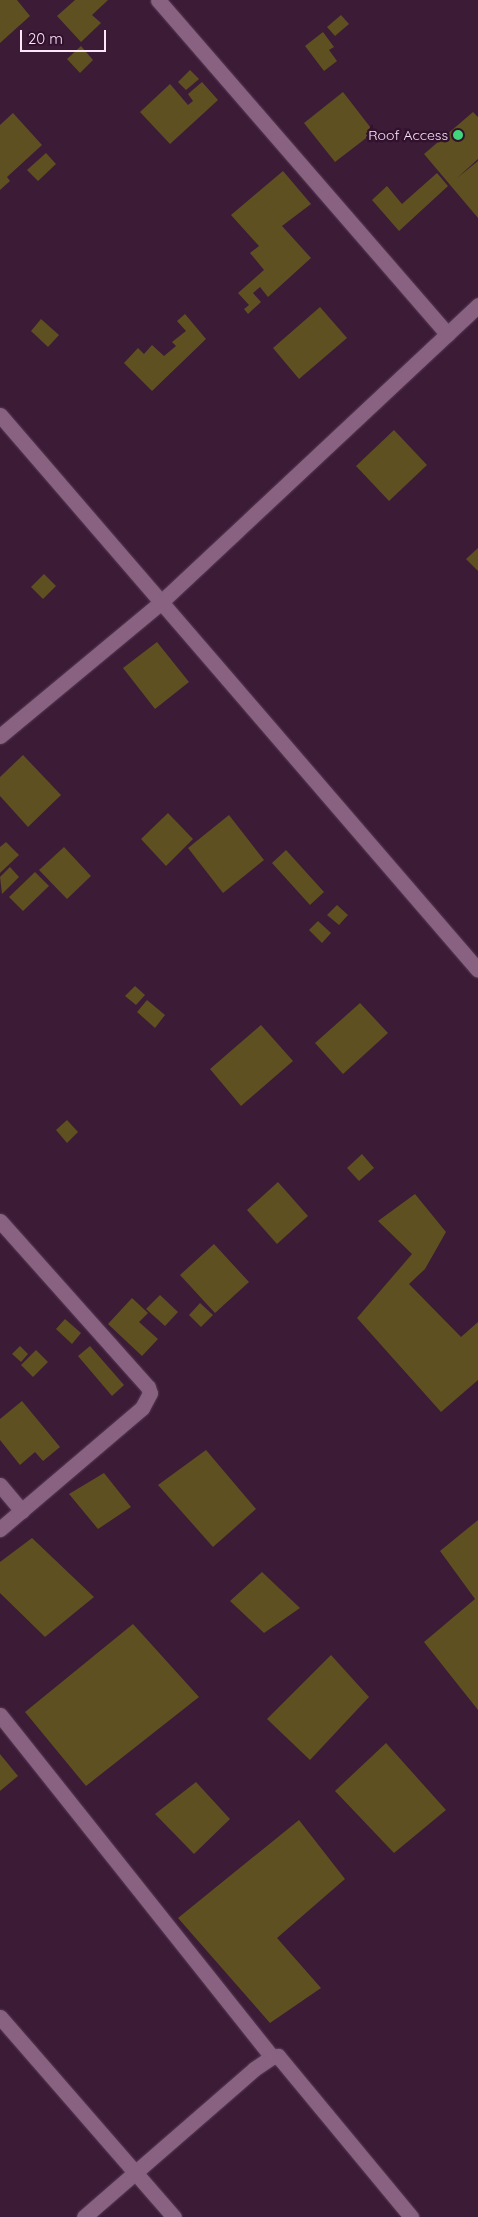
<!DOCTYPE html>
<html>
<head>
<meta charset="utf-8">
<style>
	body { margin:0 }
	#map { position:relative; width:478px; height:2217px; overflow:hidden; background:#3c1b37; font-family:Quicksand,sans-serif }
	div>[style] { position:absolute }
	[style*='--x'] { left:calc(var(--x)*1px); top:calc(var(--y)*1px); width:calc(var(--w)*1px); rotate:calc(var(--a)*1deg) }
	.building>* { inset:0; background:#5e5021 }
	.roads { filter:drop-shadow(0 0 1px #563a53) drop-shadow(0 0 1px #563a53) }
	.minor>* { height:15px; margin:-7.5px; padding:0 7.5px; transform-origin:7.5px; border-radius:7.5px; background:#896282 }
	.dots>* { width:14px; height:14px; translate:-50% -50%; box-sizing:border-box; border:2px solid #31112d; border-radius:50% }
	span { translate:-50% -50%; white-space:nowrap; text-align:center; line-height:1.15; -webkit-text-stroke:5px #31112d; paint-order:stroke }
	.poi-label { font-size:14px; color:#fde7f9 }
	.right { translate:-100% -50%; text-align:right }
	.scale { position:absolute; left:20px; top:30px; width:86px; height:22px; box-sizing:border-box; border:2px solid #fde7f9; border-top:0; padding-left:6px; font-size:15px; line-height:18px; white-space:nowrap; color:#fde7f9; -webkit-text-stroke:4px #31112d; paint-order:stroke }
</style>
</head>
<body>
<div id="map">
	<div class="building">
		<i style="clip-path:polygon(0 0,17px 0,30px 16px,0 43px)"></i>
		<i style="clip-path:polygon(75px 0,108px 0,92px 15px,101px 23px,81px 42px,57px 16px)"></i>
		<i style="clip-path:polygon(341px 15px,349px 24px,335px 36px,327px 27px)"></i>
		<i style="clip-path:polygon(323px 32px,334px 47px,329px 50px,337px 61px,324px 71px,305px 46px)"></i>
		<i style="clip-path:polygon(81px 46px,93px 60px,80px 73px,67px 59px)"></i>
		<i style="clip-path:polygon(190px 70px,199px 79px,186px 90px,178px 82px)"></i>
		<i style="clip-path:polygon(202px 82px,218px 100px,170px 144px,140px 112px,170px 84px,188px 105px,193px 101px,188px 94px)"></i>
		<i style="clip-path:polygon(343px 92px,374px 132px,335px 162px,304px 123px)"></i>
		<i style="clip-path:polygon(473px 112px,478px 117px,478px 159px,457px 178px,478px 161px,478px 218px,424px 154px)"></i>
		<i style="clip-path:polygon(13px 113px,42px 145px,7px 177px,10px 181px,0 190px,0 125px)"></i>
		<i style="clip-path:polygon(46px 153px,56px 164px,38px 181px,27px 170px)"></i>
		<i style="clip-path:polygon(283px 171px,311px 204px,282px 226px,311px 258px,268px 297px,260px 287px,253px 293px,261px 302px,248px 314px,244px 309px,249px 305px,238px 293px,264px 270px,250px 253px,259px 246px,231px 215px)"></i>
		<i style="clip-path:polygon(437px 173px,448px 186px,399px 231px,372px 200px,387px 186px,402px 204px)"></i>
		<i style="clip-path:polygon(320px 307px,347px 338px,299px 379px,273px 348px)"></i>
		<i style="clip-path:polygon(185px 314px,206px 339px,152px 391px,124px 363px,138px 348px,144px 354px,152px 345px,164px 356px,176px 346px,172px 342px,186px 331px,177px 321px)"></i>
		<i style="clip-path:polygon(41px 319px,59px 335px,48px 347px,31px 331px)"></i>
		<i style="clip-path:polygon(394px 430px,427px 465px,389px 501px,356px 466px)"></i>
		<i style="clip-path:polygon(478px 548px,478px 571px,466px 559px)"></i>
		<i style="clip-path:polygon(44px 574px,56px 586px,43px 599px,31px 587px)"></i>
		<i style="clip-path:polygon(157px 642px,189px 682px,155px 709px,123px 668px)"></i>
		<i style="clip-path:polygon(23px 755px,61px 795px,28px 827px,0 796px,0 777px)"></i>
		<i style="clip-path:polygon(168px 813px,193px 839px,166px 866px,141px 839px)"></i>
		<i style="clip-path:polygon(229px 815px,264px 860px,223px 893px,188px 848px)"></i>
		<i style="clip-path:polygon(6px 842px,19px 855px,0 873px,0 847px)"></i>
		<i style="clip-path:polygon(64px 847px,91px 876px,67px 899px,39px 870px)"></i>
		<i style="clip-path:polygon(286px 850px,324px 892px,310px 905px,272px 863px)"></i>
		<i style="clip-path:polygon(10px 867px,19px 877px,2px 894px,0 877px)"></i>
		<i style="clip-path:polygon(35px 872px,49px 886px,23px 911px,9px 897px)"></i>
		<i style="clip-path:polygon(337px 905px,348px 915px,339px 925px,327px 915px)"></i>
		<i style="clip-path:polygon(318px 921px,331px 933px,322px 943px,309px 930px)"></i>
		<i style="clip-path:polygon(135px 986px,145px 995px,136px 1005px,125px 996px)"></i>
		<i style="clip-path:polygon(147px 1000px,165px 1015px,155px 1028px,137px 1012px)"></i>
		<i style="clip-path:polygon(360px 1003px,388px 1033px,343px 1074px,315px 1043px)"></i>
		<i style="clip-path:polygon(261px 1025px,293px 1061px,241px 1106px,210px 1069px)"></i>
		<i style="clip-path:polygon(67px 1120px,78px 1132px,67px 1143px,56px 1130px)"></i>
		<i style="clip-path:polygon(362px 1154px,374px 1168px,359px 1181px,347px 1168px)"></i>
		<i style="clip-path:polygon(278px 1182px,308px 1216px,277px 1244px,247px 1210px)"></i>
		<i style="clip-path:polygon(415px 1194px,446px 1232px,425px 1269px,409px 1284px,461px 1337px,478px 1322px,478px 1380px,441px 1412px,357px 1318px,412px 1254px,378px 1221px)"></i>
		<i style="clip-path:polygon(214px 1244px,249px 1282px,215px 1313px,180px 1275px)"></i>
		<i style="clip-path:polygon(160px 1295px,178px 1312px,165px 1326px,146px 1309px)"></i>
		<i style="clip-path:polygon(132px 1298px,148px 1313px,139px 1322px,158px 1339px,142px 1356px,108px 1324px)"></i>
		<i style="clip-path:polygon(200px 1303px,213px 1315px,201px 1327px,189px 1315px)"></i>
		<i style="clip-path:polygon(65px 1319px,81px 1333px,72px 1344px,56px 1329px)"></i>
		<i style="clip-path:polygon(20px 1346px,28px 1354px,21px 1362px,12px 1354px)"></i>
		<i style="clip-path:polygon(90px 1346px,124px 1385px,112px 1396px,78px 1356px)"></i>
		<i style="clip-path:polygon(36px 1350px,48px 1362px,33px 1377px,21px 1365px)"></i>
		<i style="clip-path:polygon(22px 1401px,60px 1447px,43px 1461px,35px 1452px,20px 1465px,0 1440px,0 1419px)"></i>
		<i style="clip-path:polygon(206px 1450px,256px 1509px,213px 1547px,158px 1485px)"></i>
		<i style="clip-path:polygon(104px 1473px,131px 1507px,98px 1529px,69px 1494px)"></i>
		<i style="clip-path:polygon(478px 1520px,478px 1710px,424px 1642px,475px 1599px,440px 1551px)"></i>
		<i style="clip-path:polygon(32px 1538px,94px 1597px,45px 1637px,0 1593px,0 1562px)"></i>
		<i style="clip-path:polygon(262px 1572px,300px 1608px,264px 1633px,230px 1601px)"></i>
		<i style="clip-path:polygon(133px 1624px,199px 1697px,86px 1786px,25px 1712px)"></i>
		<i style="clip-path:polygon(331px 1655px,369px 1697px,310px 1760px,267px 1719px)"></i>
		<i style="clip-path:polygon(386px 1743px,446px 1810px,394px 1853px,335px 1791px)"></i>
		<i style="clip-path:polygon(0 1754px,18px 1776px,0 1791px)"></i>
		<i style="clip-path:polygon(196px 1782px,230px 1819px,194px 1854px,155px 1814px)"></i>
		<i style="clip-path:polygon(299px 1820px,345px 1879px,277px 1938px,321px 1988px,270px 2023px,178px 1918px)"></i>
	</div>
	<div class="roads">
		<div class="minor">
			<i style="--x:158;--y:0;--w:442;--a:49.1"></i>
			<i style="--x:0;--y:415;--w:732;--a:49.26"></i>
			<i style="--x:0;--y:736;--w:208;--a:-39.7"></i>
			<i style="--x:160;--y:603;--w:436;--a:-43.1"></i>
			<i style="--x:0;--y:1221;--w:222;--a:48.3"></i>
			<i style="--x:148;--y:1387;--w:6;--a:72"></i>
			<i style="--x:150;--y:1393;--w:17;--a:118"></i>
			<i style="--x:142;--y:1408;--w:187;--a:139.6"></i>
			<i style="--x:0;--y:1485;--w:34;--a:50"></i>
			<i style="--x:0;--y:1715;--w:437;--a:51.5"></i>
			<i style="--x:0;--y:2017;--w:265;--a:49"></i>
			<i style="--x:84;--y:2217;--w:225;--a:-41"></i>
			<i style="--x:254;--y:2069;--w:22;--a:-34"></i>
			<i style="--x:272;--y:2057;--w:6;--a:-9"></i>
			<i style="--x:278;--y:2056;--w:209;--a:50.4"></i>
		</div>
	</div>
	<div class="dots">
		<i style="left:458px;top:135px;background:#40d77c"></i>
	</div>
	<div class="poi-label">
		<span class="right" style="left:448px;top:135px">Roof Access</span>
	</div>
	<div class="scale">20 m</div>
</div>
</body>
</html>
